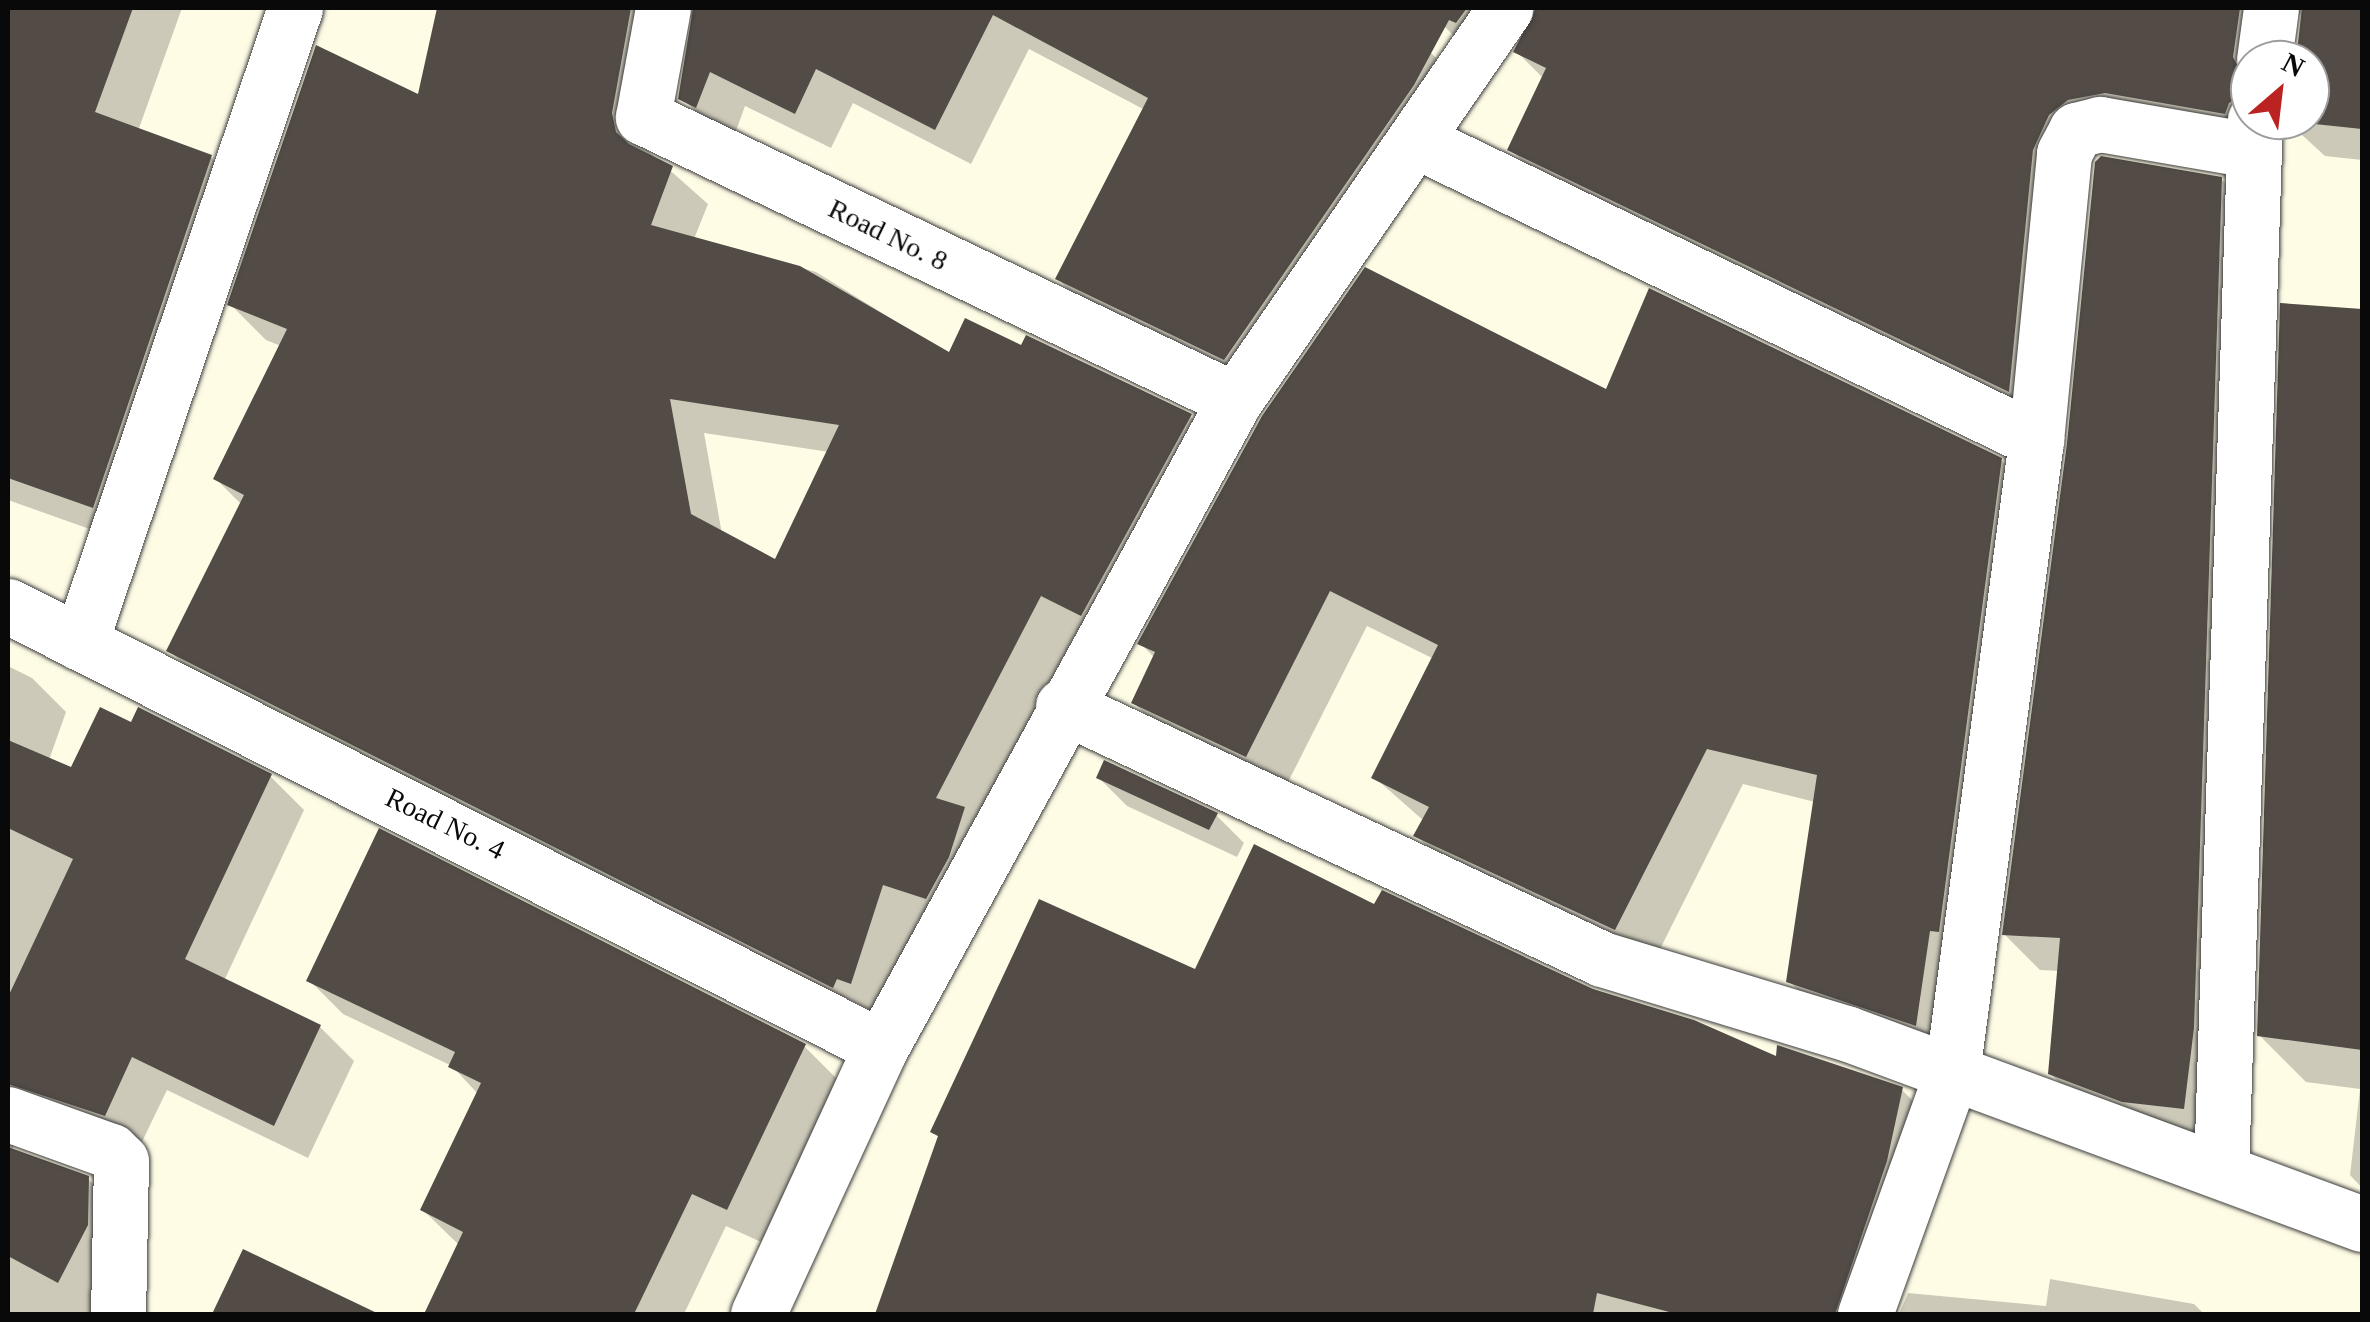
<!DOCTYPE html>
<html>
<head>
<meta charset="utf-8">
<style>
	body { margin:0 }
	#map { position:relative; width:2370px; height:1322px; overflow:hidden; background:#fffce6; font-family:Georgia,serif }
	div>[style] { position:absolute }
	[style*='--x'] { left:calc(var(--x)*1px); top:calc(var(--y)*1px); width:calc(var(--w)*1px); rotate:calc(var(--a)*1deg) }
	.shadow>* { inset:0; background:#0003 }
	.building>* { inset:0; background:#524b46 }
	.roads { filter:drop-shadow(0 0 2px #3c3c3c) drop-shadow(0 0 2px #3c3c3c) }
	.minor>* { height:55px; margin:-27.5px; padding:0 27.5px; transform-origin:27.5px; border-radius:27.5px; background:#fff }
	span { translate:-50% -50%; white-space:nowrap; text-align:center; line-height:1.15; -webkit-text-stroke:10px #fff; paint-order:stroke }
	.street-label { font-size:28px; color:#090909 }
	.frame { position:absolute; inset:0; border:10px solid #090909; pointer-events:none }
	.north { position:absolute; left:2230px; top:40px; width:100px; height:100px; box-sizing:border-box; background:#fff; border:2px solid #9d9d9d; border-radius:50%; rotate:28deg; font-size:28px; font-weight:700; line-height:40px; text-align:center; color:#090909 }
	.north::after { content:''; display:block; margin:auto; width:35px; height:45px; background:#ba2321; clip-path:polygon(50% 0,100% 100%,50% 72%,0 100%) }
</style>
</head>
<body>
<div id="map">
	<div class="shadow">
		<i style="clip-path:polygon(8px 8px,182px 8px,138px 131px,211px 157px,248px 194px,129px 543px,8px 500px)"></i>
		<i style="clip-path:polygon(evenodd,440px 8px,1345px 8px,1431px 53px,1466px 88px,1261px 394px,1093px 314px,1058px 279px,1145px 110px,1029px 49px,971px 164px,853px 103px,831px 148px,745px 106px,732px 142px,681px 98px,692px 17px,675px 22px,647px 150px,708px 204px,694px 239px,816px 272px,950px 355px,1022px 349px,1190px 416px,1226px 452px,1118px 650px,1078px 630px,977px 823px,964px 929px,918px 920px,887px 1018px,205px 686px,169px 650px,242px 505px,216px 479px,281px 346px,266px 340px,230px 304px,420px 98px,440px 8px,704px 433px,829px 452px,776px 562px,722px 534px,704px 433px)"></i>
		<i style="clip-path:polygon(1426px 8px,1595px 8px,1656px 38px,1674px 8px,2362px 8px,2362px 160px,2325px 156px,2290px 124px,2310px 120px,2310px 60px,2298px 60px,2301px 14px,2250px 60px,2250px 120px,2287px 125px,2084px 151px,2044px 426px,1546px 185px,1510px 149px,1544px 79px,1516px 51px,1538px 13px,1459px 41px)"></i>
		<i style="clip-path:polygon(2221px 179px,2256px 215px,2219px 1143px,2086px 1109px,2050px 1073px,2060px 971px,2040px 970px,2004px 934px)"></i>
		<i style="clip-path:polygon(2283px 306px,2362px 311px,2362px 1188px,2350px 1175px,2360px 1089px,2306px 1082px,2259px 1035px)"></i>
		<i style="clip-path:polygon(1607px 393px,2001px 460px,2037px 497px,1952px 1060px,1826px 1018px,1789px 981px,1815px 802px,1743px 784px,1652px 965px,1452px 872px,1416px 835px,1424px 821px,1374px 777px,1434px 659px,1367px 626px,1283px 792px,1170px 739px,1134px 703px,1155px 658px,1140px 643px)"></i>
		<i style="clip-path:polygon(8px 666px,32px 678px,66px 712px,49px 760px,72px 770px,270px 776px,304px 810px,224px 981px,320px 1027px,354px 1061px,308px 1158px,167px 1090px,139px 1148px,21px 1124px,13px 1149px,88px 1179px,122px 1213px,94px 1314px,8px 1314px)"></i>
		<i style="clip-path:polygon(1099px 778px,1216px 815px,1244px 843px,1237px 857px,1127px 806px)"></i>
		<i style="clip-path:polygon(1375px 907px,1778px 1059px,1902px 1090px,1941px 1129px,1885px 1314px,1532px 1314px,1470px 1288px,1460px 1314px,878px 1314px,940px 1138px,933px 1132px,1196px 972px)"></i>
		<i style="clip-path:polygon(309px 980px,804px 1046px,838px 1080px,761px 1242px,726px 1226px,684px 1314px,426px 1314px,459px 1245px,423px 1210px,478px 1094px,452px 1066px,343px 1014px)"></i>
		<i style="clip-path:polygon(244px 1253px,373px 1314px,216px 1314px)"></i>
		<i style="clip-path:polygon(2050px 1279px,2194px 1304px,2204px 1314px,1899px 1314px,1908px 1293px,2046px 1306px)"></i>
	</div>
	<div class="building">
		<i style="clip-path:polygon(8px 8px,133px 8px,95px 112px,212px 155px,93px 508px,8px 478px)"></i>
		<i style="clip-path:polygon(evenodd,437px 8px,631px 8px,612px 113px,616px 132px,629px 144px,673px 166px,651px 225px,800px 266px,949px 352px,965px 318px,1021px 345px,1026px 335px,1192px 414px,1081px 616px,1041px 596px,936px 798px,965px 807px,949px 857px,926px 899px,883px 885px,851px 984px,837px 979px,833px 988px,166px 651px,244px 495px,213px 479px,287px 329px,227px 305px,316px 45px,418px 94px,437px 8px,670px 399px,839px 425px,775px 559px,691px 514px,670px 399px)"></i>
		<i style="clip-path:polygon(693px 8px,1467px 8px,1456px 23px,1449px 20px,1414px 85px,1224px 360px,1055px 279px,1148px 98px,993px 15px,935px 130px,816px 69px,795px 114px,710px 72px,696px 108px,678px 99px)"></i>
		<i style="clip-path:polygon(1536px 8px,2240px 8px,2233px 57px,2250px 90px,2229px 103px,2225px 114px,2105px 93px,2068px 100px,2049px 115px,2033px 150px,2009px 392px,1507px 150px,1546px 68px,1513px 52px)"></i>
		<i style="clip-path:polygon(2302px 8px,2362px 8px,2362px 129px,2286px 121px,2310px 120px,2310px 60px,2296px 60px)"></i>
		<i style="clip-path:polygon(2101px 156px,2222px 177px,2194px 1028px,2184px 1109px,2122px 1102px,2048px 1074px,2060px 938px,2002px 935px,2067px 443px,2095px 162px)"></i>
		<i style="clip-path:polygon(1365px 267px,1606px 389px,1649px 288px,2002px 458px,1939px 932px,1930px 931px,1916px 1026px,1786px 982px,1817px 775px,1707px 749px,1615px 930px,1413px 836px,1429px 807px,1371px 778px,1438px 645px,1330px 591px,1246px 757px,1131px 703px,1155px 652px,1137px 644px,1262px 416px)"></i>
		<i style="clip-path:polygon(2280px 303px,2362px 309px,2362px 1050px,2257px 1036px)"></i>
		<i style="clip-path:polygon(100px 707px,131px 722px,138px 707px,272px 774px,185px 959px,321px 1025px,274px 1126px,132px 1057px,105px 1116px,8px 1084px,8px 997px,73px 859px,8px 828px,8px 740px,71px 767px)"></i>
		<i style="clip-path:polygon(1104px 760px,1218px 813px,1209px 830px,1096px 778px)"></i>
		<i style="clip-path:polygon(379px 828px,806px 1044px,727px 1210px,692px 1194px,634px 1314px,424px 1314px,463px 1232px,420px 1210px,481px 1083px,448px 1067px,455px 1052px,306px 981px)"></i>
		<i style="clip-path:polygon(1254px 844px,1374px 904px,1382px 890px,1593px 989px,1694px 1020px,1776px 1056px,1777px 1045px,1903px 1087px,1887px 1161px,1835px 1314px,1677px 1314px,1597px 1293px,1593px 1314px,875px 1314px,938px 1136px,930px 1132px,1039px 899px,1195px 969px)"></i>
		<i style="clip-path:polygon(8px 1147px,89px 1176px,88px 1225px,58px 1283px,8px 1256px)"></i>
		<i style="clip-path:polygon(243px 1249px,379px 1314px,212px 1314px)"></i>
	</div>
	<div class="roads">
		<div class="minor">
			<i style="--x:663;--y:8;--w:111;--a:100.4"></i>
			<i style="--x:643;--y:117;--w:656;--a:25.55"></i>
			<i style="--x:2264;--y:60;--w:52;--a:-82.3"></i>
			<i style="--x:1415;--y:140;--w:690;--a:25.78"></i>
			<i style="--x:8;--y:606;--w:978;--a:26.8"></i>
			<i style="--x:80;--y:643;--w:670;--a:-71.29"></i>
			<i style="--x:1063;--y:706;--w:595;--a:25.14"></i>
			<i style="--x:1602;--y:959;--w:255;--a:16.9"></i>
			<i style="--x:1846;--y:1033;--w:550;--a:20.31"></i>
			<i style="--x:8;--y:1114;--w:109;--a:19.8"></i>
			<i style="--x:111;--y:1151;--w:14;--a:45"></i>
			<i style="--x:121;--y:1161;--w:153;--a:91.1"></i>
			<i style="--x:2221;--y:1171;--w:1052;--a:-88.15"></i>
			<i style="--x:758;--y:1314;--w:294;--a:-65.3"></i>
			<i style="--x:881;--y:1047;--w:738;--a:-61.32"></i>
			<i style="--x:1235;--y:400;--w:476;--a:-55.4"></i>
			<i style="--x:1865;--y:1314;--w:256;--a:-70.2"></i>
			<i style="--x:1952;--y:1073;--w:639;--a:-82.44"></i>
			<i style="--x:2036;--y:440;--w:288;--a:-84.4"></i>
			<i style="--x:2064;--y:153;--w:26;--a:-62"></i>
			<i style="--x:2076;--y:130;--w:25;--a:-14"></i>
			<i style="--x:2100;--y:124;--w:153;--a:9.8"></i>
		</div>
	</div>
	<div class="street-label">
		<span style="left:888px;top:235px;rotate:26deg">Road No. 8</span>
		<span style="left:445px;top:824px;rotate:26deg">Road No. 4</span>
	</div>
	<div class="frame"></div>
	<div class="north">N</div>
</div>
</body>
</html>
